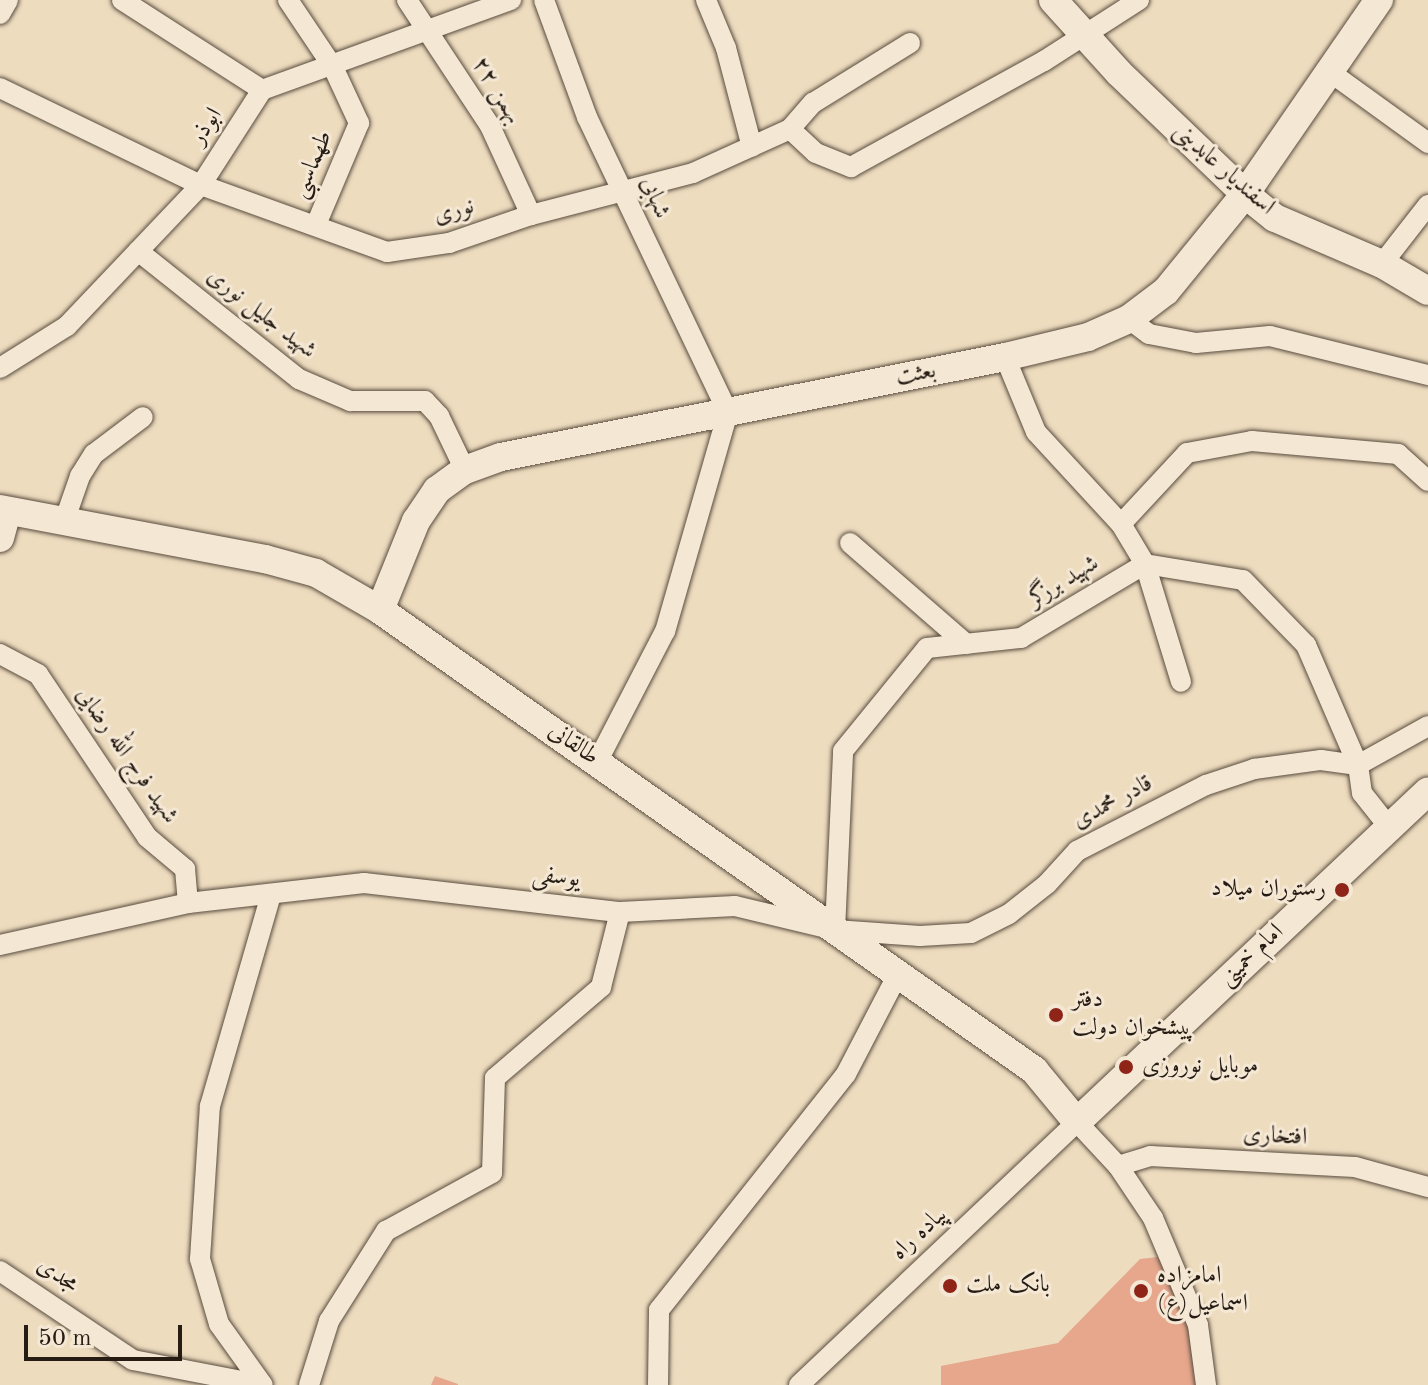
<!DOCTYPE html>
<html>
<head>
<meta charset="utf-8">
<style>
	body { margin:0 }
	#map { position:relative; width:1428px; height:1385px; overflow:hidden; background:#eedcbf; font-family:"Old Standard TT",Amiri,serif }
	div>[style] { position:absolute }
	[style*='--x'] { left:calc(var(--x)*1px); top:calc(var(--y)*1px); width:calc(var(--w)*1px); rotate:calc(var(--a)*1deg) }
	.building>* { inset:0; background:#e6a78d }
	.roads { filter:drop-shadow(0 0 2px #584c3e) drop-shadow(0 0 2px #584c3e) }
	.street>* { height:20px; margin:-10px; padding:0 10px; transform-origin:10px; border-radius:10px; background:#f4e8d5 }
	.secondary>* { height:28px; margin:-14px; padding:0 14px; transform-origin:14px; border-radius:14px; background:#f4e8d5 }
	.dots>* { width:22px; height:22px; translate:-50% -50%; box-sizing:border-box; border:4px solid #f4e8d5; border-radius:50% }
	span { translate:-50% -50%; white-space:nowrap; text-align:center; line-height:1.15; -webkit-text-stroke:6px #f4e8d5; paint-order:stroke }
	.street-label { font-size:24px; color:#261c13 }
	.poi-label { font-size:24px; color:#261c13 }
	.right { translate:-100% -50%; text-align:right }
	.left { translate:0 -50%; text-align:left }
	.scale { position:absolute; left:24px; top:1325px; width:158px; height:36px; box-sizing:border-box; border:4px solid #261c13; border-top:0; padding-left:10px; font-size:24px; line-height:28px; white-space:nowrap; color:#261c13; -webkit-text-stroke:6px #f4e8d5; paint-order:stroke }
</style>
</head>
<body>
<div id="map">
	<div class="building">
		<i style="clip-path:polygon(1158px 1257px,1188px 1324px,1196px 1385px,941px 1385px,941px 1366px,1058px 1343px,1140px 1259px)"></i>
		<i style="clip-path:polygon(435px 1376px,458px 1384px,458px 1385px,431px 1385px)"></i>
	</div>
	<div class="roads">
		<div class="street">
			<i style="--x:122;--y:0;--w:166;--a:32.7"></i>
			<i style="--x:288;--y:0;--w:81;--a:56.1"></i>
			<i style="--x:333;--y:67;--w:62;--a:65.1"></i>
			<i style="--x:359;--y:123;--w:111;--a:112.9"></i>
			<i style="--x:407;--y:0;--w:151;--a:56.6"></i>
			<i style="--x:490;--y:126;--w:98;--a:65.3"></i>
			<i style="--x:544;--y:0;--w:125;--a:69.8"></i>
			<i style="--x:587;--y:117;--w:327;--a:64.5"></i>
			<i style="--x:728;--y:412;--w:228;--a:106"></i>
			<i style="--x:665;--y:631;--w:148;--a:117.4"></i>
			<i style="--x:706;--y:0;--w:52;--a:67.4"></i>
			<i style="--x:726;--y:48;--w:102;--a:75.3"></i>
			<i style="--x:0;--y:14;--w:16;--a:-60"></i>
			<i style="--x:1330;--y:72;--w:121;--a:35.9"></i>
			<i style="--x:0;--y:88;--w:223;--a:25.8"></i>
			<i style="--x:201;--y:185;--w:198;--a:19.8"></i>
			<i style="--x:387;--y:252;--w:63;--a:-8.3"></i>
			<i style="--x:449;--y:243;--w:87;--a:-18.9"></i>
			<i style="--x:531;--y:215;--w:167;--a:-14.5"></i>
			<i style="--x:693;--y:173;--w:107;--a:-24.4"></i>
			<i style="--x:790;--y:129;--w:35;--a:-49"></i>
			<i style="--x:813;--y:103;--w:114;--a:-31.7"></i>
			<i style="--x:790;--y:129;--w:35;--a:43"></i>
			<i style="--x:816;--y:153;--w:38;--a:22"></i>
			<i style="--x:851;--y:167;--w:220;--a:-28.8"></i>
			<i style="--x:1044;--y:61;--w:113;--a:-32.7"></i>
			<i style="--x:138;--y:251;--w:206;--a:38.5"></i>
			<i style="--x:299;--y:379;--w:56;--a:23.3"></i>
			<i style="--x:350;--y:401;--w:75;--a:0"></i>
			<i style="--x:425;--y:401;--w:21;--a:47"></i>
			<i style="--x:439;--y:416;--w:60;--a:64.3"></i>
			<i style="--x:1382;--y:264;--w:75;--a:-52.1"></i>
			<i style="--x:1129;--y:319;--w:25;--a:37"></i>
			<i style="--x:1149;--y:334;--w:48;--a:10.8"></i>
			<i style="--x:1196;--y:343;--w:74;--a:-5.4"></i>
			<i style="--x:1270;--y:336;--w:163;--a:13.9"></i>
			<i style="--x:1005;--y:357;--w:81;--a:67.5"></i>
			<i style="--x:1036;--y:432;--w:125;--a:47.3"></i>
			<i style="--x:1121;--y:524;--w:47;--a:59"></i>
			<i style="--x:1145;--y:564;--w:123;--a:73"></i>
			<i style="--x:0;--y:368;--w:79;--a:-32.1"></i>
			<i style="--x:67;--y:326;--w:195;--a:-46.5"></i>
			<i style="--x:201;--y:185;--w:113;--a:-57.3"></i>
			<i style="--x:262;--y:90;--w:265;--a:-19.9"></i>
			<i style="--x:64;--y:522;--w:49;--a:-70.8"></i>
			<i style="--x:80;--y:476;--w:26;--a:-58"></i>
			<i style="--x:94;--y:454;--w:61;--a:-37.1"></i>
			<i style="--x:1121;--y:524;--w:97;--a:-47.1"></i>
			<i style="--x:1187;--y:453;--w:66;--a:-10.5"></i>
			<i style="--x:1252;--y:441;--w:147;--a:5.1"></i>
			<i style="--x:1398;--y:454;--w:40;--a:42"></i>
			<i style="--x:850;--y:543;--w:154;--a:41"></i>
			<i style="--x:0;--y:654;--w:43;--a:27.8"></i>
			<i style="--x:38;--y:674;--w:196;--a:56.2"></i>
			<i style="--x:147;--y:837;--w:50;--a:40.1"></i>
			<i style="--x:185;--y:869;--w:34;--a:85"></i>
			<i style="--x:835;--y:930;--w:179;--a:-87.4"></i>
			<i style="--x:843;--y:751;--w:133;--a:-50.8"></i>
			<i style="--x:927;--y:648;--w:95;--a:-6.1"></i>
			<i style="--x:1021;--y:638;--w:144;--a:-30.8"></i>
			<i style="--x:1145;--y:564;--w:99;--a:9.3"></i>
			<i style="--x:1243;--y:580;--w:91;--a:45.9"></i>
			<i style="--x:1306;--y:645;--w:131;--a:66.6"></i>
			<i style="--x:1358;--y:765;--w:28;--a:82"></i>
			<i style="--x:1362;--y:793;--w:43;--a:51.5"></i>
			<i style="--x:0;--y:945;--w:193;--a:-12.6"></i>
			<i style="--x:188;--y:903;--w:177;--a:-6.5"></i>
			<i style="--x:364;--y:883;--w:258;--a:6.5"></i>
			<i style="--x:620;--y:912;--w:115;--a:-3"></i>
			<i style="--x:735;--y:906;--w:103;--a:13.5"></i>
			<i style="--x:835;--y:930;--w:85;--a:4"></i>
			<i style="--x:920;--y:936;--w:51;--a:-3.4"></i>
			<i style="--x:971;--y:933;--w:42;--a:-26.6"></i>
			<i style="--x:1009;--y:914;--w:48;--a:-38.3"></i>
			<i style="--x:1047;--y:884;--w:45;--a:-47.7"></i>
			<i style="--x:1077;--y:851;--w:145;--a:-27.1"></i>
			<i style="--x:1206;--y:785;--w:51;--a:-18.4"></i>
			<i style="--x:1254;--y:769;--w:68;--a:-7.7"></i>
			<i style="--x:1321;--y:760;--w:37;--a:8"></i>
			<i style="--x:1358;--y:765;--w:80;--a:-29.1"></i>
			<i style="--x:1118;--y:1166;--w:34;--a:-17"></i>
			<i style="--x:1150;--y:1156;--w:205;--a:3.1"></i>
			<i style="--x:1355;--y:1167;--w:76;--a:15.3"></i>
			<i style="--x:0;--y:1271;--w:160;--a:33.8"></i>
			<i style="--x:133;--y:1360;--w:132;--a:10.9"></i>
			<i style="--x:262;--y:1384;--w:74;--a:-125.6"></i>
			<i style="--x:219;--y:1324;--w:68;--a:-106.3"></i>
			<i style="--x:200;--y:1259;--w:153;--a:-86.3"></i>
			<i style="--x:210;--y:1106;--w:220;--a:-73.9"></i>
			<i style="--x:309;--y:1385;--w:67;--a:-72.6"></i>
			<i style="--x:329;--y:1321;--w:107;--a:-57.7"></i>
			<i style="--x:386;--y:1231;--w:121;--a:-28.7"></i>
			<i style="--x:492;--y:1173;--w:95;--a:-88.2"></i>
			<i style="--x:495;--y:1078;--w:140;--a:-40.6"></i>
			<i style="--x:601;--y:987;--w:77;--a:-75.8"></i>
			<i style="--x:658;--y:1385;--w:75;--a:-89.2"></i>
			<i style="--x:659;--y:1310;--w:301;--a:-51.6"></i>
			<i style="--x:846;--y:1074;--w:113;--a:-62.5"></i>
			<i style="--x:799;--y:1385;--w:383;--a:-43.4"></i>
			<i style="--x:1077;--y:1122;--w:60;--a:47"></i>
			<i style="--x:1118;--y:1166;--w:63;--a:56.1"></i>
			<i style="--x:1153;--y:1218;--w:116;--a:67.2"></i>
			<i style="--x:1198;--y:1325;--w:61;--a:82.4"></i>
		</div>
		<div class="secondary">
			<i style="--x:1053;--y:0;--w:98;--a:47.9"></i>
			<i style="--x:1119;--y:73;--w:175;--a:43.8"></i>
			<i style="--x:1245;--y:194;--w:38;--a:39"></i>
			<i style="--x:1275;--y:218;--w:116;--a:23.3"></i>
			<i style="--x:1382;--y:264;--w:53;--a:30.4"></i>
			<i style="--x:0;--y:509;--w:270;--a:10.7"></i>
			<i style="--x:265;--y:559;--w:53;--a:15.4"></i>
			<i style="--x:316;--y:573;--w:74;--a:30"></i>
			<i style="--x:380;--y:610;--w:800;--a:35.12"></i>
			<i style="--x:1034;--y:1070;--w:67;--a:50.4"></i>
			<i style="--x:1077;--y:1122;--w:482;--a:-43.3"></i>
			<i style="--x:0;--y:538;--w:28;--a:-75"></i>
			<i style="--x:380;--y:610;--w:96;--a:-68"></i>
			<i style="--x:416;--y:521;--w:37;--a:-56"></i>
			<i style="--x:437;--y:490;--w:34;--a:-36"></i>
			<i style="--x:465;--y:470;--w:38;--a:-20"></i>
			<i style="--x:501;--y:457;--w:514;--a:-11.22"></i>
			<i style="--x:1005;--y:357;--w:85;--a:-13.5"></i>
			<i style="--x:1088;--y:337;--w:45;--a:-23.7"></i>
			<i style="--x:1129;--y:319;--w:46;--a:-37.1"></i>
			<i style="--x:1166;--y:291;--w:125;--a:-50.8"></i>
			<i style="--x:1245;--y:194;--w:236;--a:-55.4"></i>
		</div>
	</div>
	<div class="dots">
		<i style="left:1342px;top:890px;background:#8f2418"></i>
		<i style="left:1056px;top:1015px;background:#8f2418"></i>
		<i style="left:1126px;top:1067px;background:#8f2418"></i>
		<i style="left:950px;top:1286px;background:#8f2418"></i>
		<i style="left:1141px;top:1291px;background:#8f2418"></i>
	</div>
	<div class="street-label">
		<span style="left:496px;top:91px;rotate:59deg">۲۲ بهمن</span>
		<span style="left:207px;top:127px;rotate:-57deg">ابوذر</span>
		<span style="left:313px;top:165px;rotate:-67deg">طهماسبی</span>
		<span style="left:1223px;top:170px;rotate:41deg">اسفندیار عابدینی</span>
		<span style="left:654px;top:198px;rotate:67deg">شهابی</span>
		<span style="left:454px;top:212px;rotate:-16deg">نوری</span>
		<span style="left:261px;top:314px;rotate:38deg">شهید جلیل نوری</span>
		<span style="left:916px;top:375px;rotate:-11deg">بعثت</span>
		<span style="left:1064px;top:582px;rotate:-31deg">شهید برزگر</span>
		<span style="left:573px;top:745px;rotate:35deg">طالقانی</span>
		<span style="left:126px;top:756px;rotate:55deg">شهید فرج الله رضایی</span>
		<span style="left:1113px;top:803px;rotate:-28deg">قادر محمدی</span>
		<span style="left:556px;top:878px;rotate:6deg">یوسفی</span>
		<span style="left:1252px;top:956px;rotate:-43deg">امام خمینی</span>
		<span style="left:1275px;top:1137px;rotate:3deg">افتخاری</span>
		<span style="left:920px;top:1234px;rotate:-43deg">پیاده راه</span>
		<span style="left:57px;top:1276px;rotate:34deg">مجدی</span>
	</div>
	<div class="poi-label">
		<span class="right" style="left:1326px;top:890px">رستوران میلاد</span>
		<span class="left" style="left:1072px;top:1015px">دفتر<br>پیشخوان دولت</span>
		<span class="left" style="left:1142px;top:1067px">موبایل نوروزی</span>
		<span class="left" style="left:1157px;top:1291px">امامزاده<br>اسماعیل(ع)</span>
		<span class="left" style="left:966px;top:1286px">بانک ملت</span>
	</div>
	<div class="scale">50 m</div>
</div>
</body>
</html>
